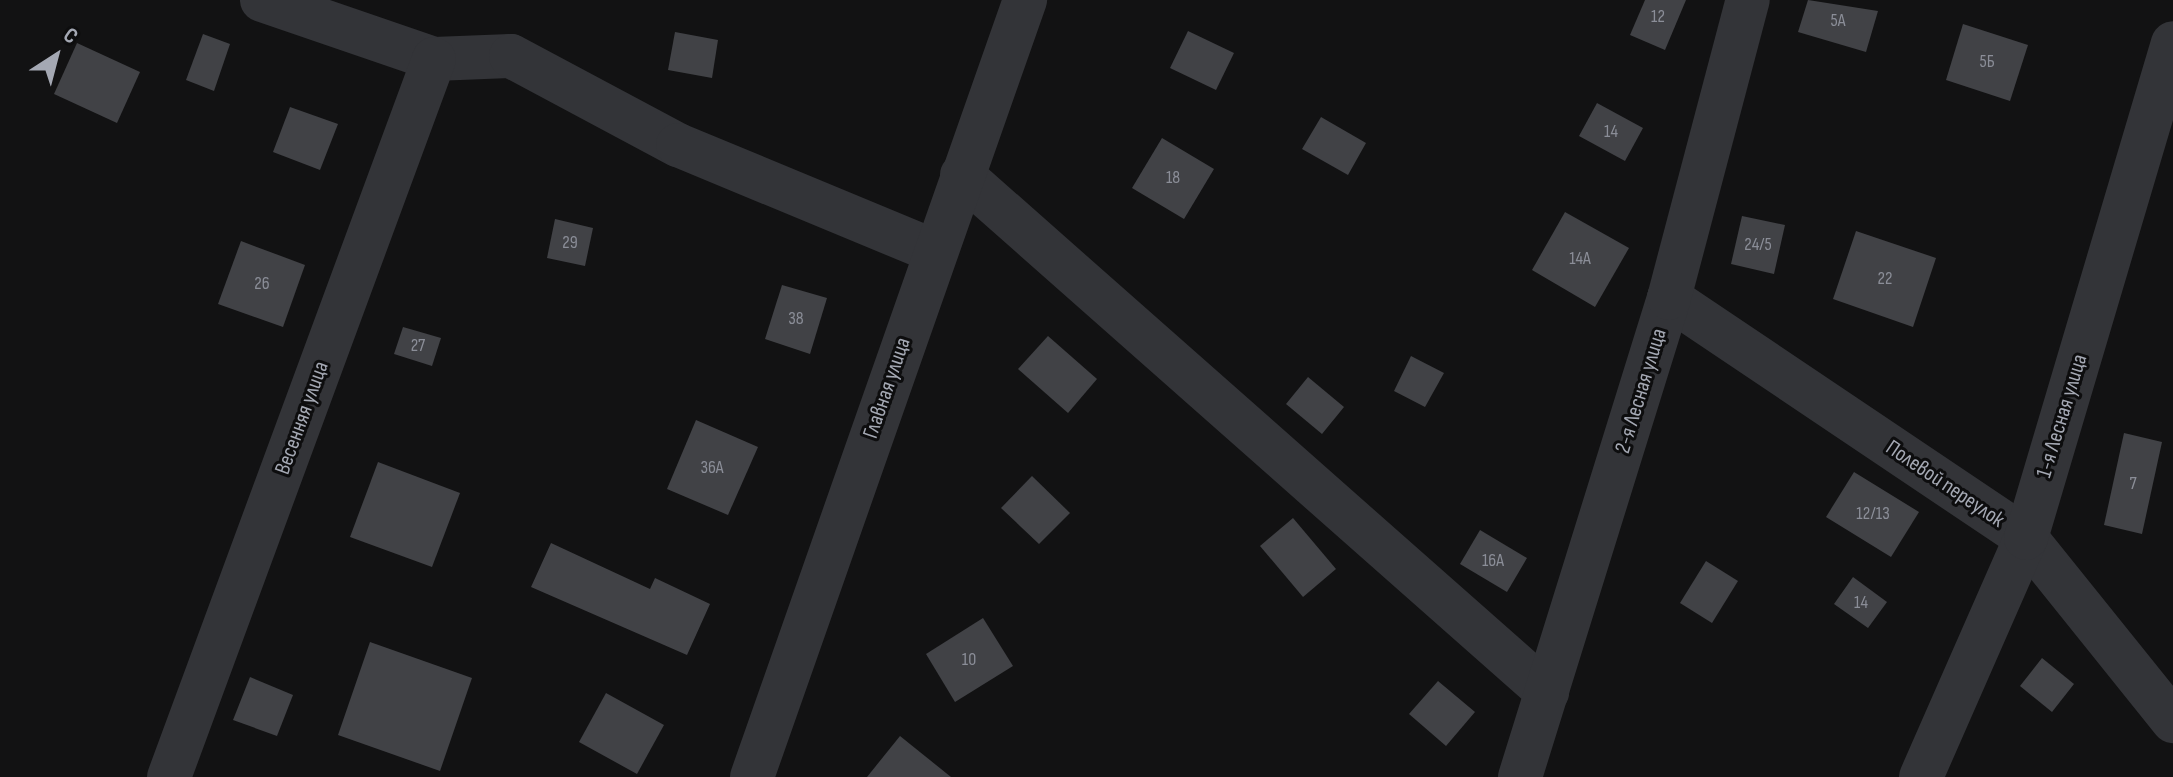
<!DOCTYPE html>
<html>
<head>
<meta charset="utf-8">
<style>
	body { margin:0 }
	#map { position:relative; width:2173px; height:777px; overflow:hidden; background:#121213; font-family:"Sofia Sans Condensed",sans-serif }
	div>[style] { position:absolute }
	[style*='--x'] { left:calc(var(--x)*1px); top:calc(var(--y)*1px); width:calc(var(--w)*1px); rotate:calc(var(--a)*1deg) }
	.building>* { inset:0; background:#414246 }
	.minor>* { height:44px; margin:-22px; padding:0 22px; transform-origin:22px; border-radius:22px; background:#333438 }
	span { translate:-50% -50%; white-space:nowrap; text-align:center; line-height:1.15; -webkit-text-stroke:6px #0d0d0e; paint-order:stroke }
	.number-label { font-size:18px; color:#8b8e98 }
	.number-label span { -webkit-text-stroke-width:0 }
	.street-label { font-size:22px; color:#a4a8b3 }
	.north { position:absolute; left:16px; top:16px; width:80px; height:80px; -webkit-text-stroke:6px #0d0d0e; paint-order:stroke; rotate:36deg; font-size:22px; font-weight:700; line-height:32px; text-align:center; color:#a4a8b3 }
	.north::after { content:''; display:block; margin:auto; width:28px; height:36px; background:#a4a8b3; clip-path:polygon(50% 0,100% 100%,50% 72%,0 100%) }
</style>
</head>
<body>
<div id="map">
	<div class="building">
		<i style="clip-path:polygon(1645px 0,1686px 0,1665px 50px,1630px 35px)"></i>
		<i style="clip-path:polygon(1808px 0,1878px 11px,1866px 52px,1798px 32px)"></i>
		<i style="clip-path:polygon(1963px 24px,2028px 45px,2010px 101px,1946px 80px)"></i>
		<i style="clip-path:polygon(1188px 31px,1234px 53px,1216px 90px,1170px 68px)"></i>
		<i style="clip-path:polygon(675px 32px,718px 40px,712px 78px,668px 70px)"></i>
		<i style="clip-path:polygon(203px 34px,230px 44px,214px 91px,186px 80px)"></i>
		<i style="clip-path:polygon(77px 43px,140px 72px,117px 123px,54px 94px)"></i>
		<i style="clip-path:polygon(1597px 103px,1643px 128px,1625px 161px,1579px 136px)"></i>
		<i style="clip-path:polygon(290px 107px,338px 124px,320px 170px,273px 152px)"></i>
		<i style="clip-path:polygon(1321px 117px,1366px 143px,1348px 175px,1302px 149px)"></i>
		<i style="clip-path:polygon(1162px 138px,1214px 169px,1184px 219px,1132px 188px)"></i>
		<i style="clip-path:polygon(1565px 212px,1629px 248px,1595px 307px,1532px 270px)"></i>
		<i style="clip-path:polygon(1742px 216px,1785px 225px,1774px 274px,1731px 264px)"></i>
		<i style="clip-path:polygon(555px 219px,593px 228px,585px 266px,547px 258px)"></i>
		<i style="clip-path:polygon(1856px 231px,1936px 258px,1913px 327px,1833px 299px)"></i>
		<i style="clip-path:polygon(241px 241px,305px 265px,283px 327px,218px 304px)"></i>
		<i style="clip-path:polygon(782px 285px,827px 298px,810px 354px,765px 339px)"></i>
		<i style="clip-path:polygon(403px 327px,441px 338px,432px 366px,394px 354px)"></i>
		<i style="clip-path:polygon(1048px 336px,1097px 379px,1068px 413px,1018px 369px)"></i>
		<i style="clip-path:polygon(1411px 356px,1444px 373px,1425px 407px,1394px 391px)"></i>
		<i style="clip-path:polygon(1308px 377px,1344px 407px,1322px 434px,1286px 404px)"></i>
		<i style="clip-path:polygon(696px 420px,758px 447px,728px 515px,667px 489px)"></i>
		<i style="clip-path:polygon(2124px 433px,2162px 442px,2142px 534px,2104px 525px)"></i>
		<i style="clip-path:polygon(378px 462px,460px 493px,432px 567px,350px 537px)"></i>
		<i style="clip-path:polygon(1854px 472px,1919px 512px,1891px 557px,1826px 517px)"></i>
		<i style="clip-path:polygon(1032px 476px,1070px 513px,1039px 544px,1001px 508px)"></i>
		<i style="clip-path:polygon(1293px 518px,1336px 569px,1303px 597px,1260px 546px)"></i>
		<i style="clip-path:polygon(1480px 530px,1527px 558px,1507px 592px,1460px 564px)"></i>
		<i style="clip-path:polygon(551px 543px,650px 589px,655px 578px,710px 604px,687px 655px,531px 587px)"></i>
		<i style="clip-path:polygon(1706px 561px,1738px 581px,1712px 623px,1680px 603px)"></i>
		<i style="clip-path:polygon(1853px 577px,1887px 602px,1868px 628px,1834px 604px)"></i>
		<i style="clip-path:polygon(983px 618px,1013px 666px,955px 702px,926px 654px)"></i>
		<i style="clip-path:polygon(370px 642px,472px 678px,440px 771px,338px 735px)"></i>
		<i style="clip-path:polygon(2042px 658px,2074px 684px,2052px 712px,2020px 686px)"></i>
		<i style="clip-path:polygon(250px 677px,293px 695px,277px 736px,233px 720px)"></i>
		<i style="clip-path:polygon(1438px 681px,1475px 712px,1446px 746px,1409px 714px)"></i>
		<i style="clip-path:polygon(606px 693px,664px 725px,637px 774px,579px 742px)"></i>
		<i style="clip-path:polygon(900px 736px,951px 777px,867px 777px)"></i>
	</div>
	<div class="minor">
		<i style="--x:262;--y:0;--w:182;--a:18.9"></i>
		<i style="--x:434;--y:59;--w:77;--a:-2.2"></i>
		<i style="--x:511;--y:56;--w:189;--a:28.1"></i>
		<i style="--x:678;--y:145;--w:277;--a:22.5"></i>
		<i style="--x:962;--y:175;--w:781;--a:41.47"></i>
		<i style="--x:1669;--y:298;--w:430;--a:33.9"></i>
		<i style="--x:2026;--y:538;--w:235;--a:51.2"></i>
		<i style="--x:169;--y:777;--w:765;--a:-69.74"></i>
		<i style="--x:752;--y:777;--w:824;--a:-70.64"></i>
		<i style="--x:1520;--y:777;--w:502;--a:-72.72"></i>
		<i style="--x:1669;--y:298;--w:308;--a:-75.2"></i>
		<i style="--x:1921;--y:777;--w:261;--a:-66.3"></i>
		<i style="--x:2026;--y:538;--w:516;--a:-73.46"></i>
	</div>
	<div class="number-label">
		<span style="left:1658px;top:17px">12</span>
		<span style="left:1838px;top:21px">5А</span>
		<span style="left:1987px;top:62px">5Б</span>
		<span style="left:1611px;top:132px">14</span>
		<span style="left:1173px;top:178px">18</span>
		<span style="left:570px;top:243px">29</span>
		<span style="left:1758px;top:245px">24/5</span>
		<span style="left:1580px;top:259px">14А</span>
		<span style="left:1885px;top:279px">22</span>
		<span style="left:262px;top:284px">26</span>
		<span style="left:796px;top:319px">38</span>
		<span style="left:418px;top:346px">27</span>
		<span style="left:712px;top:468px">36А</span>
		<span style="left:2133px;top:484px">7</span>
		<span style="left:1873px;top:514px">12/13</span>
		<span style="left:1493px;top:561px">16А</span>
		<span style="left:1861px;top:603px">14</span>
		<span style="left:969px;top:660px">10</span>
	</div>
	<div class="street-label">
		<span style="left:887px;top:388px;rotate:-71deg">Главная улица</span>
		<span style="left:1641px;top:391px;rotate:-73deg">2-я Лесная улица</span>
		<span style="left:2062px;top:416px;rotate:-73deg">1-я Лесная улица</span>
		<span style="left:302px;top:418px;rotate:-70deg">Весенняя улица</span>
		<span style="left:1945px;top:484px;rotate:34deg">Полевой переулок</span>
	</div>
	<div class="north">С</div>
</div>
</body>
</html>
